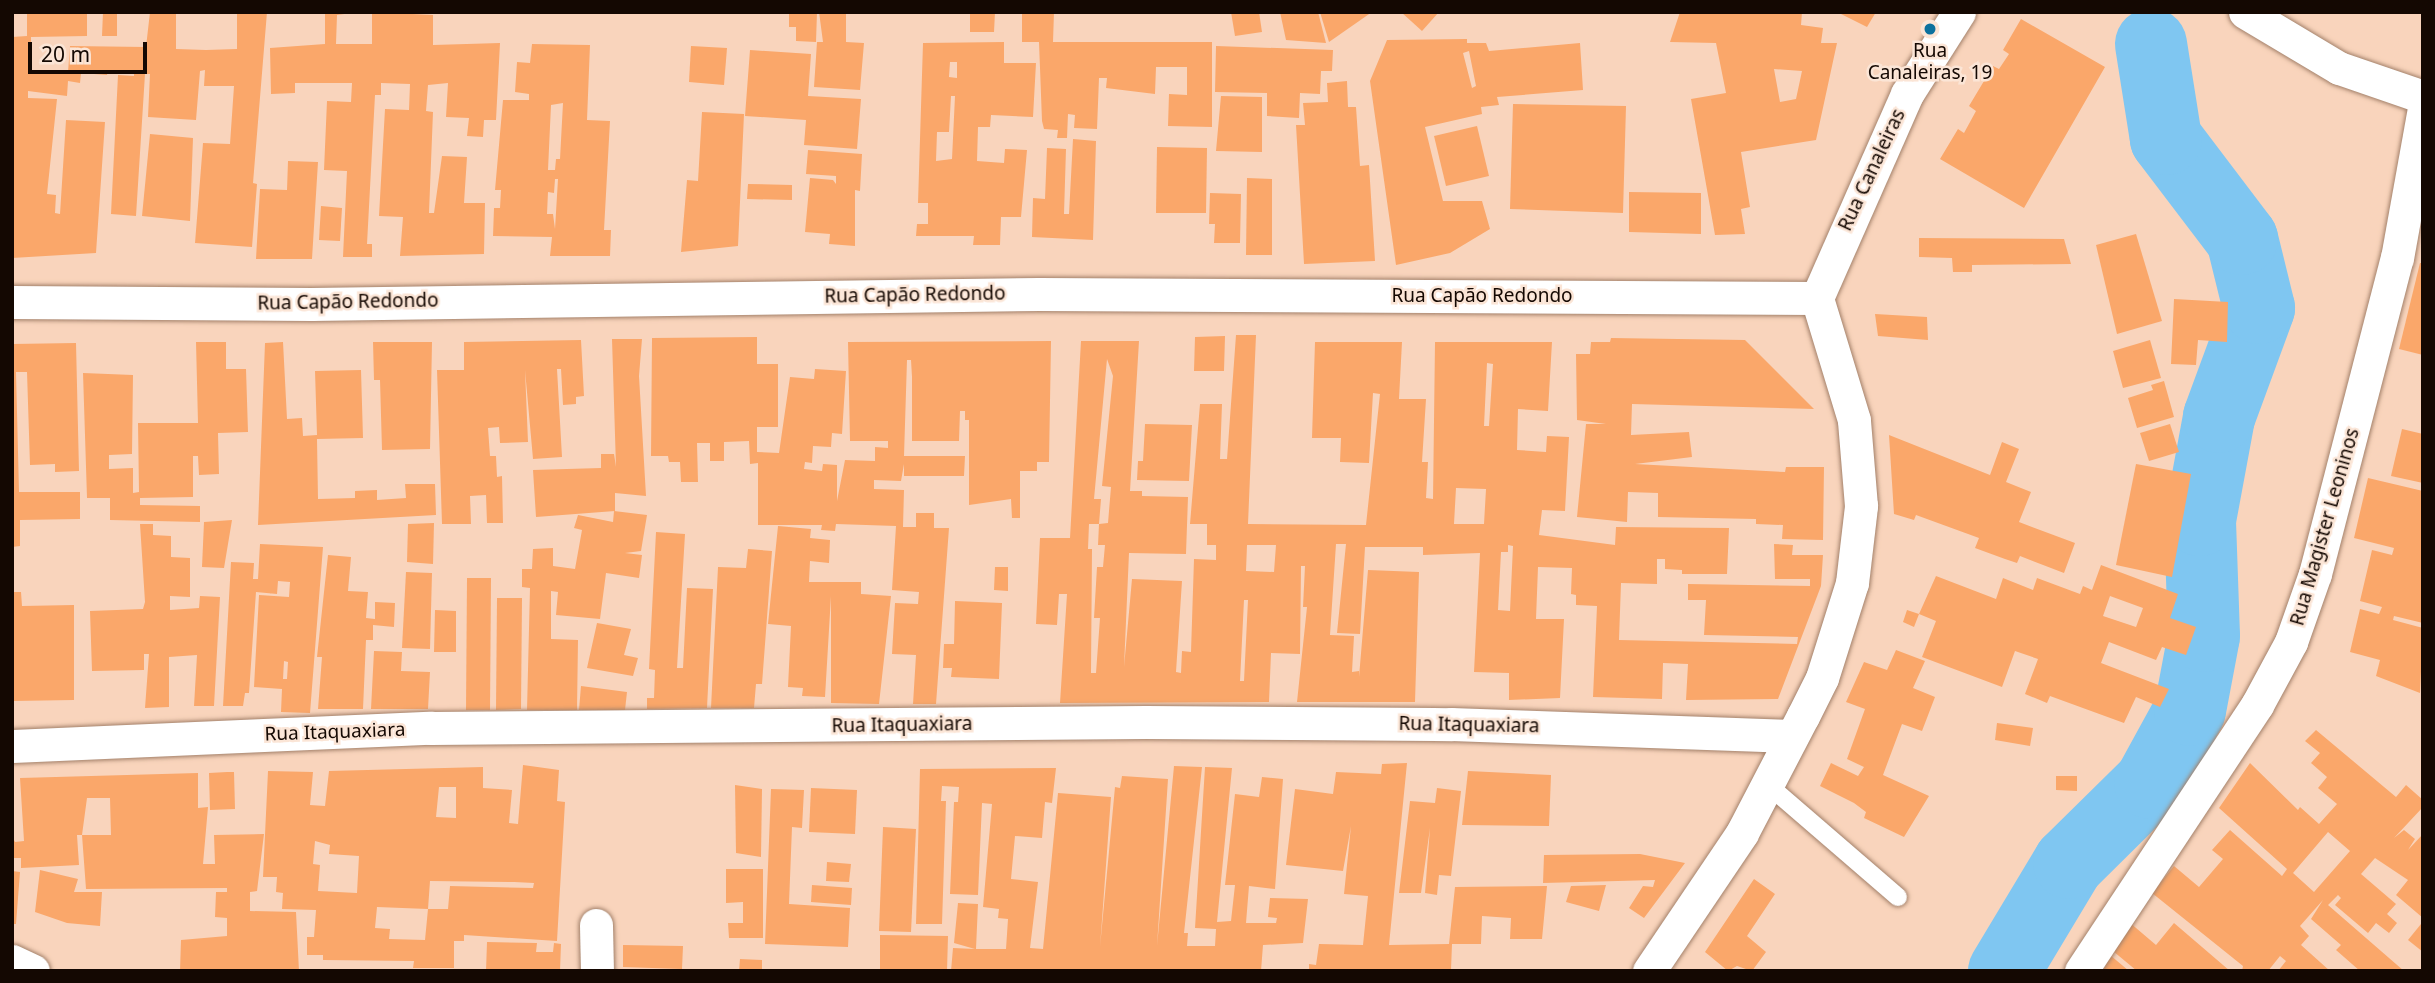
<!DOCTYPE html>
<html>
<head>
<meta charset="utf-8">
<style>
	body { margin:0 }
	#map { position:relative; width:2435px; height:983px; overflow:hidden; background:#f9d4bc; font-family:"Noto Sans",sans-serif }
	div>[style] { position:absolute }
	[style*='--x'] { left:calc(var(--x)*1px); top:calc(var(--y)*1px); width:calc(var(--w)*1px); rotate:calc(var(--a)*1deg) }
	.river>* { height:72px; margin:-36px; padding:0 36px; transform-origin:36px; border-radius:36px; background:#7fc6f1 }
	.building>* { inset:0; background:#faa76a }
	.roads { filter:drop-shadow(0 0 2px #a3816a) drop-shadow(0 0 2px #a3816a) }
	.lane>* { height:18px; margin:-9px; padding:0 9px; transform-origin:9px; border-radius:9px; background:#fff }
	.street>* { height:33px; margin:-16.5px; padding:0 16.5px; transform-origin:16.5px; border-radius:16.5px; background:#fff }
	.dots>* { width:19px; height:19px; translate:-50% -50%; box-sizing:border-box; border:4px solid #fbe5d6; border-radius:50% }
	span { translate:-50% -50%; white-space:nowrap; text-align:center; line-height:1.15; -webkit-text-stroke:5px #fbe5d6; paint-order:stroke }
	.poi-label { font-size:19px; color:#140802 }
	.street-label { font-size:19px; color:#140802 }
	.frame { position:absolute; inset:0; border:14px solid #140802; pointer-events:none }
	.scale { position:absolute; left:28px; top:42px; width:119px; height:32px; box-sizing:border-box; border:4px solid #140802; border-top:0; padding-left:9px; font-size:21px; line-height:24px; white-space:nowrap; color:#140802; -webkit-text-stroke:5px #fbe5d6; paint-order:stroke }
</style>
</head>
<body>
<div id="map">
	<div class="river">
		<i style="--x:2004;--y:971;--w:126;--a:-59"></i>
		<i style="--x:2069;--y:863;--w:114;--a:-44.6"></i>
		<i style="--x:2150;--y:783;--w:83;--a:-61.3"></i>
		<i style="--x:2190;--y:710;--w:75;--a:-79.3"></i>
		<i style="--x:2204;--y:636;--w:116;--a:-92"></i>
		<i style="--x:2200;--y:520;--w:105;--a:-79.5"></i>
		<i style="--x:2219;--y:417;--w:116;--a:-69.8"></i>
		<i style="--x:2259;--y:308;--w:71;--a:-103.8"></i>
		<i style="--x:2242;--y:239;--w:126;--a:-127.2"></i>
		<i style="--x:2166;--y:139;--w:96;--a:-99"></i>
	</div>
	<div class="building">
		<i style="clip-path:polygon(27px 12px,87px 12px,87px 36px,31px 37px,31px 72px,68px 72px,70px 46px,146px 47px,150px 12px,176px 12px,176px 49px,206px 50px,237px 49px,237px 12px,267px 12px,253px 183px,257px 184px,252px 247px,195px 243px,203px 143px,230px 144px,234px 86px,204px 86px,205px 70px,200px 71px,196px 120px,148px 117px,150px 74px,145px 74px,136px 216px,111px 214px,118px 75px,134px 76px,134px 72px,108px 70px,107px 75px,81px 73px,80px 83px,68px 81px,67px 96px,28px 91px,28px 98px,57px 99px,47px 194px,56px 195px,55px 213px,60px 214px,66px 120px,105px 122px,96px 253px,12px 258px,12px 37px,27px 36px)"></i>
		<i style="clip-path:polygon(103px 12px,117px 12px,117px 36px,102px 36px)"></i>
		<i style="clip-path:polygon(325px 12px,359px 12px,337px 15px,336px 44px,372px 44px,372px 12px,433px 15px,433px 45px,500px 43px,496px 120px,484px 120px,483px 137px,467px 136px,469px 118px,446px 117px,448px 83px,428px 85px,426px 111px,433px 112px,429px 213px,434px 213px,442px 156px,467px 157px,464px 203px,485px 203px,484px 254px,400px 256px,403px 217px,379px 216px,385px 109px,409px 110px,410px 84px,381px 83px,381px 95px,375px 95px,367px 244px,372px 244px,372px 257px,343px 257px,347px 171px,324px 170px,327px 101px,351px 102px,352px 83px,295px 83px,295px 93px,271px 94px,270px 48px,325px 44px)"></i>
		<i style="clip-path:polygon(789px 12px,817px 12px,816px 42px,796px 41px,796px 27px,789px 27px)"></i>
		<i style="clip-path:polygon(819px 12px,846px 12px,846px 42px,864px 43px,860px 90px,814px 87px,817px 42px,823px 42px)"></i>
		<i style="clip-path:polygon(970px 12px,995px 12px,994px 32px,970px 32px)"></i>
		<i style="clip-path:polygon(1022px 12px,1054px 12px,1053px 42px,1212px 42px,1212px 127px,1168px 126px,1169px 94px,1187px 95px,1187px 67px,1156px 67px,1155px 94px,1106px 88px,1107px 78px,1099px 78px,1097px 129px,1074px 128px,1075px 115px,1068px 114px,1067px 138px,1057px 138px,1058px 130px,1044px 129px,1042px 121px,1039px 42px,1022px 42px)"></i>
		<i style="clip-path:polygon(1231px 12px,1259px 12px,1262px 32px,1235px 36px)"></i>
		<i style="clip-path:polygon(1280px 12px,1318px 12px,1326px 43px,1286px 40px)"></i>
		<i style="clip-path:polygon(1320px 12px,1372px 12px,1329px 42px)"></i>
		<i style="clip-path:polygon(1401px 12px,1439px 12px,1422px 31px)"></i>
		<i style="clip-path:polygon(evenodd,1680px 12px,1802px 12px,1801px 25px,1823px 28px,1821px 43px,1837px 43px,1816px 140px,1741px 152px,1750px 207px,1741px 209px,1745px 234px,1715px 235px,1691px 99px,1726px 93px,1716px 43px,1670px 42px,1680px 12px,1774px 69px,1802px 71px,1796px 99px,1780px 102px,1774px 69px)"></i>
		<i style="clip-path:polygon(1837px 12px,1876px 12px,1867px 27px)"></i>
		<i style="clip-path:polygon(2021px 19px,2105px 67px,2024px 208px,1940px 159px,1958px 129px,1964px 133px,1976px 111px,1969px 106px,1993px 66px,1999px 69px,2009px 54px,2003px 50px)"></i>
		<i style="clip-path:polygon(evenodd,1467px 39px,1467px 43px,1486px 43px,1489px 51px,1580px 43px,1583px 90px,1497px 97px,1499px 105px,1481px 107px,1482px 114px,1425px 127px,1443px 201px,1482px 201px,1490px 229px,1450px 253px,1396px 265px,1370px 81px,1387px 40px,1467px 39px,1469px 51px,1476px 86px,1472px 88px,1463px 53px,1469px 51px)"></i>
		<i style="clip-path:polygon(evenodd,1004px 42px,1004px 63px,1036px 63px,1033px 117px,991px 115px,990px 127px,978px 127px,977px 161px,1004px 163px,1005px 149px,1027px 150px,1021px 217px,1001px 217px,1000px 245px,973px 245px,974px 236px,916px 236px,917px 224px,928px 224px,928px 203px,918px 203px,923px 43px,1004px 42px,950px 62px,957px 62px,957px 78px,949px 77px,950px 62px,1004px 42px,951px 96px,955px 96px,952px 159px,936px 161px,937px 132px,949px 132px,951px 96px)"></i>
		<i style="clip-path:polygon(evenodd,532px 44px,590px 45px,587px 120px,610px 121px,604px 230px,611px 230px,610px 256px,550px 256px,552px 237px,493px 236px,494px 208px,500px 208px,501px 190px,495px 190px,503px 100px,529px 100px,529px 94px,515px 92px,517px 62px,530px 63px,532px 44px,563px 103px,560px 159px,556px 159px,555px 170px,548px 170px,551px 105px,563px 103px,532px 44px,555px 179px,558px 179px,555px 229px,553px 214px,547px 214px,548px 192px,554px 193px,555px 179px)"></i>
		<i style="clip-path:polygon(691px 46px,727px 48px,724px 85px,689px 82px)"></i>
		<i style="clip-path:polygon(1216px 46px,1333px 50px,1332px 71px,1321px 71px,1320px 94px,1300px 93px,1299px 118px,1267px 116px,1267px 93px,1215px 92px)"></i>
		<i style="clip-path:polygon(750px 50px,811px 54px,808px 96px,861px 99px,857px 149px,804px 145px,806px 120px,745px 116px)"></i>
		<i style="clip-path:polygon(1347px 81px,1348px 107px,1356px 107px,1360px 166px,1369px 165px,1375px 261px,1304px 264px,1296px 125px,1305px 125px,1303px 103px,1328px 102px,1327px 83px)"></i>
		<i style="clip-path:polygon(1221px 96px,1262px 97px,1262px 152px,1216px 151px)"></i>
		<i style="clip-path:polygon(1513px 104px,1626px 106px,1623px 213px,1510px 209px)"></i>
		<i style="clip-path:polygon(702px 112px,744px 114px,738px 246px,681px 252px,687px 180px,698px 181px)"></i>
		<i style="clip-path:polygon(1477px 126px,1489px 176px,1446px 186px,1434px 136px)"></i>
		<i style="clip-path:polygon(150px 134px,193px 138px,190px 221px,142px 216px)"></i>
		<i style="clip-path:polygon(1073px 139px,1096px 141px,1093px 240px,1032px 237px,1033px 198px,1045px 199px,1047px 148px,1066px 149px,1064px 214px,1069px 214px)"></i>
		<i style="clip-path:polygon(1157px 147px,1207px 148px,1206px 213px,1156px 213px)"></i>
		<i style="clip-path:polygon(808px 150px,862px 154px,860px 191px,855px 190px,855px 246px,829px 244px,830px 234px,805px 232px,810px 178px,833px 180px,836px 184px,836px 176px,806px 174px)"></i>
		<i style="clip-path:polygon(288px 161px,318px 162px,312px 259px,256px 259px,260px 189px,287px 190px)"></i>
		<i style="clip-path:polygon(1247px 178px,1272px 179px,1272px 255px,1246px 255px)"></i>
		<i style="clip-path:polygon(748px 184px,792px 185px,792px 200px,747px 199px)"></i>
		<i style="clip-path:polygon(1629px 192px,1701px 193px,1701px 234px,1629px 232px)"></i>
		<i style="clip-path:polygon(1210px 193px,1241px 194px,1240px 243px,1214px 243px,1215px 224px,1209px 224px)"></i>
		<i style="clip-path:polygon(321px 206px,342px 208px,340px 241px,319px 240px)"></i>
		<i style="clip-path:polygon(2136px 234px,2162px 321px,2117px 334px,2096px 245px)"></i>
		<i style="clip-path:polygon(1919px 238px,2064px 239px,2071px 264px,1972px 265px,1972px 272px,1953px 272px,1952px 258px,1919px 257px)"></i>
		<i style="clip-path:polygon(2420px 263px,2423px 263px,2423px 355px,2399px 349px)"></i>
		<i style="clip-path:polygon(2174px 299px,2228px 302px,2227px 342px,2198px 340px,2196px 365px,2171px 364px)"></i>
		<i style="clip-path:polygon(1875px 314px,1927px 317px,1928px 340px,1878px 336px)"></i>
		<i style="clip-path:polygon(evenodd,1236px 335px,1256px 335px,1248px 524px,1366px 525px,1380px 394px,1373px 393px,1369px 463px,1340px 462px,1341px 438px,1312px 438px,1315px 342px,1402px 342px,1399px 399px,1426px 399px,1422px 462px,1428px 462px,1426px 498px,1433px 499px,1435px 342px,1552px 342px,1548px 411px,1518px 409px,1517px 450px,1546px 452px,1547px 436px,1569px 437px,1565px 511px,1542px 510px,1539px 535px,1615px 545px,1616px 527px,1729px 528px,1727px 574px,1682px 574px,1682px 570px,1665px 569px,1665px 559px,1657px 559px,1657px 584px,1621px 583px,1619px 640px,1797px 644px,1798px 637px,1704px 635px,1706px 600px,1688px 600px,1688px 584px,1810px 586px,1810px 579px,1775px 579px,1774px 544px,1793px 545px,1792px 555px,1823px 555px,1821px 586px,1778px 699px,1686px 700px,1688px 664px,1663px 663px,1662px 699px,1593px 697px,1597px 606px,1576px 605px,1576px 595px,1571px 594px,1572px 568px,1538px 567px,1536px 619px,1564px 619px,1560px 698px,1509px 700px,1509px 673px,1474px 672px,1480px 553px,1423px 555px,1423px 547px,1365px 547px,1360px 634px,1337px 633px,1346px 544px,1336px 544px,1330px 635px,1354px 636px,1352px 672px,1359px 671px,1359px 677px,1368px 570px,1419px 572px,1415px 702px,1297px 702px,1307px 607px,1303px 607px,1305px 566px,1301px 566px,1300px 654px,1271px 653px,1269px 702px,1060px 703px,1067px 594px,1059px 594px,1057px 625px,1036px 624px,1040px 538px,1070px 538px,1081px 341px,1139px 341px,1130px 491px,1142px 491px,1142px 496px,1188px 497px,1186px 554px,1129px 553px,1124px 667px,1132px 579px,1182px 581px,1176px 672px,1181px 673px,1182px 651px,1191px 652px,1194px 559px,1216px 560px,1216px 545px,1207px 545px,1207px 524px,1190px 524px,1200px 404px,1222px 404px,1220px 459px,1227px 459px,1236px 335px,1107px 359px,1113px 376px,1102px 486px,1111px 487px,1108px 523px,1099px 524px,1098px 545px,1105px 545px,1103px 567px,1097px 567px,1094px 618px,1100px 618px,1096px 673px,1091px 673px,1092px 549px,1088px 549px,1089px 524px,1099px 524px,1101px 499px,1094px 499px,1107px 359px,1236px 335px,1487px 363px,1493px 364px,1489px 426px,1484px 426px,1487px 363px,1236px 335px,1456px 488px,1486px 489px,1484px 524px,1454px 524px,1456px 488px,1236px 335px,1247px 545px,1276px 545px,1274px 572px,1246px 571px,1247px 545px,1236px 335px,1508px 545px,1513px 546px,1510px 611px,1498px 610px,1501px 552px,1508px 552px,1508px 545px,1236px 335px,1244px 600px,1248px 600px,1244px 681px,1240px 681px,1244px 600px)"></i>
		<i style="clip-path:polygon(1225px 336px,1224px 371px,1194px 371px,1195px 337px)"></i>
		<i style="clip-path:polygon(757px 337px,757px 364px,778px 364px,778px 427px,757px 427px,757px 452px,779px 453px,790px 377px,814px 379px,815px 369px,846px 371px,842px 434px,832px 433px,831px 447px,813px 446px,812px 463px,805px 462px,804px 469px,822px 471px,823px 464px,837px 465px,837px 501px,845px 460px,875px 461px,875px 447px,888px 448px,888px 441px,850px 441px,848px 342px,1051px 341px,1049px 462px,1037px 462px,1037px 471px,1020px 471px,1020px 518px,1012px 518px,1011px 499px,969px 505px,969px 420px,965px 420px,965px 411px,960px 411px,959px 441px,912px 441px,912px 377px,911px 360px,907px 360px,904px 456px,965px 456px,964px 476px,904px 476px,904px 464px,901px 481px,874px 480px,874px 489px,904px 490px,903px 527px,916px 527px,916px 513px,934px 513px,934px 528px,949px 528px,936px 704px,913px 704px,916px 655px,892px 654px,895px 603px,918px 604px,919px 592px,892px 590px,896px 526px,836px 524px,835px 531px,821px 530px,822px 525px,758px 525px,758px 463px,750px 464px,749px 441px,724px 442px,724px 461px,710px 461px,710px 443px,697px 443px,698px 482px,681px 482px,680px 462px,669px 462px,668px 456px,651px 456px,652px 338px)"></i>
		<i style="clip-path:polygon(1611px 338px,1745px 340px,1814px 409px,1632px 404px,1631px 435px,1689px 432px,1692px 457px,1635px 464px,1785px 472px,1786px 467px,1824px 467px,1823px 540px,1782px 539px,1783px 525px,1756px 524px,1756px 519px,1658px 517px,1658px 493px,1628px 492px,1627px 522px,1577px 517px,1586px 424px,1606px 424px,1577px 420px,1576px 354px,1590px 354px,1591px 342px,1610px 342px)"></i>
		<i style="clip-path:polygon(612px 339px,642px 339px,639px 376px,646px 496px,615px 493px,615px 511px,536px 517px,533px 470px,601px 468px,601px 454px,614px 454px,616px 467px)"></i>
		<i style="clip-path:polygon(581px 340px,584px 396px,576px 397px,576px 404px,563px 405px,561px 369px,557px 369px,562px 457px,533px 459px,525px 370px,528px 442px,500px 443px,499px 427px,488px 428px,490px 456px,496px 456px,497px 477px,502px 476px,503px 523px,487px 523px,486px 495px,470px 496px,471px 524px,442px 524px,437px 370px,464px 370px,464px 342px)"></i>
		<i style="clip-path:polygon(2150px 340px,2161px 378px,2123px 388px,2113px 351px)"></i>
		<i style="clip-path:polygon(196px 342px,226px 342px,226px 369px,246px 369px,248px 432px,218px 433px,219px 474px,199px 475px,198px 456px,193px 456px,193px 497px,140px 498px,140px 505px,200px 506px,200px 522px,110px 520px,110px 498px,87px 498px,83px 373px,133px 375px,132px 454px,109px 455px,109px 469px,133px 468px,133px 493px,139px 492px,138px 423px,198px 423px)"></i>
		<i style="clip-path:polygon(283px 342px,287px 419px,302px 418px,303px 436px,317px 435px,315px 371px,361px 370px,363px 438px,317px 439px,318px 499px,355px 498px,355px 491px,377px 490px,377px 500px,406px 498px,405px 484px,435px 484px,436px 515px,258px 525px,265px 343px)"></i>
		<i style="clip-path:polygon(373px 342px,432px 342px,430px 449px,382px 450px,380px 380px,374px 380px)"></i>
		<i style="clip-path:polygon(76px 343px,79px 471px,55px 472px,55px 464px,30px 465px,27px 372px,16px 372px,19px 492px,80px 492px,80px 519px,20px 520px,20px 546px,12px 547px,12px 344px)"></i>
		<i style="clip-path:polygon(2164px 381px,2174px 417px,2137px 428px,2128px 398px,2153px 390px,2151px 385px)"></i>
		<i style="clip-path:polygon(1145px 424px,1192px 425px,1189px 481px,1137px 480px,1138px 461px,1143px 461px)"></i>
		<i style="clip-path:polygon(2170px 424px,2179px 452px,2149px 461px,2140px 433px)"></i>
		<i style="clip-path:polygon(2402px 429px,2423px 434px,2423px 483px,2391px 476px)"></i>
		<i style="clip-path:polygon(1889px 435px,1990px 475px,2002px 442px,2019px 449px,2006px 482px,2031px 492px,2019px 522px,2075px 543px,2064px 573px,2020px 556px,2017px 563px,2005px 559px,1975px 548px,1979px 538px,1916px 515px,1914px 520px,1894px 514px)"></i>
		<i style="clip-path:polygon(2136px 464px,2191px 474px,2172px 577px,2116px 565px)"></i>
		<i style="clip-path:polygon(2368px 478px,2423px 491px,2423px 623px,2394px 616px,2393px 620px,2423px 628px,2420px 693px,2376px 676px,2380px 660px,2350px 652px,2360px 609px,2379px 614px,2382px 607px,2360px 601px,2372px 550px,2392px 555px,2394px 548px,2354px 538px)"></i>
		<i style="clip-path:polygon(614px 511px,647px 515px,641px 551px,625px 553px,642px 555px,639px 578px,606px 573px,600px 619px,556px 615px,558px 592px,551px 591px,551px 639px,578px 640px,577px 710px,527px 710px,530px 588px,522px 587px,522px 569px,532px 569px,533px 549px,553px 548px,553px 566px,575px 569px,582px 530px,574px 528px,578px 515px,613px 522px)"></i>
		<i style="clip-path:polygon(232px 520px,224px 568px,202px 567px,204px 522px)"></i>
		<i style="clip-path:polygon(434px 523px,433px 564px,407px 562px,408px 524px)"></i>
		<i style="clip-path:polygon(140px 524px,153px 524px,153px 535px,171px 536px,171px 557px,190px 558px,190px 597px,170px 596px,170px 610px,199px 608px,200px 596px,220px 597px,214px 706px,194px 706px,197px 655px,169px 657px,169px 707px,145px 708px,149px 654px,144px 654px,144px 670px,92px 671px,90px 611px,143px 609px,145px 602px)"></i>
		<i style="clip-path:polygon(778px 526px,811px 529px,810px 538px,830px 540px,829px 563px,810px 561px,809px 582px,861px 582px,861px 594px,891px 596px,879px 704px,831px 703px,831px 596px,825px 697px,802px 696px,803px 688px,788px 687px,791px 626px,768px 624px)"></i>
		<i style="clip-path:polygon(656px 532px,685px 534px,677px 668px,683px 668px,687px 588px,713px 589px,707px 708px,647px 709px,647px 698px,654px 698px,655px 670px,649px 669px)"></i>
		<i style="clip-path:polygon(evenodd,260px 544px,323px 547px,310px 713px,281px 712px,282px 689px,254px 687px,259px 595px,289px 597px,290px 582px,278px 581px,277px 594px,256px 592px,249px 693px,245px 693px,243px 706px,223px 706px,231px 562px,254px 563px,253px 579px,258px 579px,260px 544px,284px 661px,288px 662px,287px 679px,283px 679px,284px 661px)"></i>
		<i style="clip-path:polygon(748px 549px,772px 551px,762px 684px,756px 684px,754px 708px,711px 708px,718px 567px,746px 568px)"></i>
		<i style="clip-path:polygon(328px 555px,351px 557px,348px 591px,368px 592px,366px 618px,375px 619px,375px 602px,395px 603px,394px 627px,373px 625px,373px 640px,366px 640px,363px 709px,318px 709px,322px 657px,317px 657px)"></i>
		<i style="clip-path:polygon(evenodd,2101px 565px,2178px 594px,2170px 618px,2196px 627px,2186px 655px,2162px 647px,2156px 660px,2109px 642px,2101px 663px,2169px 689px,2160px 707px,2136px 697px,2124px 723px,2050px 696px,2047px 703px,2025px 694px,2038px 659px,2015px 651px,2002px 687px,1922px 657px,1936px 621px,1919px 614px,1936px 576px,1996px 599px,2003px 578px,2033px 590px,2037px 578px,2080px 594px,2083px 586px,2092px 590px,2101px 565px,2110px 596px,2143px 608px,2136px 627px,2103px 616px,2110px 596px)"></i>
		<i style="clip-path:polygon(995px 567px,1008px 567px,1008px 591px,994px 590px)"></i>
		<i style="clip-path:polygon(406px 572px,432px 573px,430px 649px,402px 648px)"></i>
		<i style="clip-path:polygon(467px 578px,491px 578px,490px 710px,466px 710px)"></i>
		<i style="clip-path:polygon(12px 592px,21px 592px,22px 606px,74px 605px,74px 700px,12px 701px)"></i>
		<i style="clip-path:polygon(497px 598px,522px 598px,521px 709px,496px 710px)"></i>
		<i style="clip-path:polygon(955px 601px,1002px 603px,999px 679px,951px 677px,952px 668px,943px 668px,944px 644px,954px 644px)"></i>
		<i style="clip-path:polygon(435px 610px,456px 611px,456px 652px,434px 652px)"></i>
		<i style="clip-path:polygon(1907px 610px,1919px 614px,1914px 627px,1903px 622px)"></i>
		<i style="clip-path:polygon(597px 623px,631px 629px,624px 655px,638px 658px,633px 676px,587px 668px)"></i>
		<i style="clip-path:polygon(1896px 650px,1925px 661px,1913px 688px,1935px 697px,1922px 731px,1902px 724px,1883px 775px,1929px 796px,1904px 837px,1864px 818px,1866px 812px,1854px 803px,1820px 786px,1831px 763px,1858px 776px,1864px 767px,1847px 759px,1865px 709px,1846px 702px,1864px 662px,1887px 670px)"></i>
		<i style="clip-path:polygon(374px 651px,402px 652px,401px 671px,430px 672px,428px 709px,371px 709px)"></i>
		<i style="clip-path:polygon(581px 686px,627px 692px,625px 710px,579px 710px)"></i>
		<i style="clip-path:polygon(1997px 723px,2033px 728px,2030px 746px,1995px 740px)"></i>
		<i style="clip-path:polygon(evenodd,2316px 730px,2396px 797px,2406px 785px,2423px 800px,2423px 807px,2394px 838px,2404px 830px,2415px 839px,2408px 850px,2423px 834px,2423px 918px,2396px 895px,2408px 880px,2375px 858px,2361px 874px,2396px 904px,2387px 914px,2397px 923px,2389px 933px,2376px 923px,2368px 933px,2335px 905px,2341px 898px,2338px 895px,2328px 905px,2404px 971px,2360px 971px,2336px 950px,2341px 945px,2311px 919px,2323px 900px,2300px 926px,2309px 936px,2301px 945px,2330px 971px,2278px 971px,2286px 961px,2280px 956px,2268px 971px,2242px 971px,2243px 966px,2152px 893px,2174px 866px,2199px 887px,2223px 859px,2212px 850px,2230px 830px,2282px 876px,2287px 869px,2219px 808px,2250px 763px,2298px 810px,2300px 807px,2319px 824px,2337px 804px,2318px 788px,2327px 777px,2311px 763px,2320px 753px,2305px 741px,2316px 730px,2328px 832px,2350px 851px,2314px 892px,2293px 873px,2328px 832px)"></i>
		<i style="clip-path:polygon(1407px 763px,1389px 945px,1449px 944px,1455px 887px,1547px 886px,1542px 939px,1510px 939px,1511px 918px,1482px 916px,1481px 944px,1452px 944px,1451px 970px,1309px 971px,1309px 964px,1316px 965px,1319px 944px,1363px 945px,1368px 896px,1344px 894px,1351px 826px,1343px 871px,1286px 865px,1295px 789px,1333px 794px,1336px 772px,1381px 774px,1382px 764px)"></i>
		<i style="clip-path:polygon(evenodd,523px 765px,559px 770px,557px 801px,565px 802px,557px 941px,464px 935px,464px 941px,454px 941px,454px 968px,413px 968px,414px 961px,323px 960px,323px 955px,307px 955px,307px 937px,314px 937px,316px 910px,282px 909px,283px 893px,276px 892px,277px 877px,263px 877px,268px 771px,313px 772px,310px 805px,325px 806px,329px 771px,483px 767px,483px 788px,512px 790px,509px 823px,518px 824px,523px 765px,439px 787px,456px 787px,456px 818px,436px 817px,439px 787px,523px 765px,315px 841px,330px 845px,329px 854px,359px 856px,357px 893px,318px 891px,320px 865px,313px 864px,315px 841px,523px 765px,430px 881px,514px 882px,534px 883px,533px 888px,450px 886px,448px 909px,428px 909px,425px 940px,389px 939px,390px 929px,375px 928px,377px 907px,428px 909px,430px 881px)"></i>
		<i style="clip-path:polygon(1174px 766px,1202px 767px,1184px 933px,1188px 933px,1187px 946px,1215px 946px,1216px 929px,1195px 928px,1205px 767px,1232px 768px,1217px 922px,1231px 921px,1235px 885px,1225px 885px,1235px 794px,1259px 797px,1262px 777px,1283px 779px,1275px 889px,1249px 886px,1246px 923px,1276px 923px,1277px 918px,1268px 917px,1270px 898px,1308px 899px,1303px 943px,1263px 945px,1261px 971px,951px 971px,953px 948px,975px 949px,954px 943px,958px 903px,978px 904px,976px 949px,1006px 949px,1008px 919px,998px 918px,999px 909px,983px 907px,992px 804px,982px 803px,978px 895px,950px 894px,954px 802px,958px 802px,959px 787px,942px 786px,941px 801px,946px 801px,942px 924px,916px 924px,920px 769px,1056px 768px,1052px 803px,1045px 802px,1042px 838px,1015px 836px,1011px 879px,1038px 882px,1030px 948px,1043px 949px,1058px 793px,1111px 797px,1100px 947px,1115px 787px,1120px 788px,1122px 776px,1168px 779px,1157px 946px)"></i>
		<i style="clip-path:polygon(1468px 771px,1551px 775px,1549px 826px,1462px 825px)"></i>
		<i style="clip-path:polygon(227px 772px,234px 772px,235px 809px,210px 810px,209px 773px)"></i>
		<i style="clip-path:polygon(evenodd,198px 773px,198px 808px,208px 807px,203px 864px,215px 864px,214px 835px,264px 834px,257px 891px,250px 892px,250px 911px,296px 912px,299px 971px,180px 971px,181px 940px,227px 936px,227px 918px,215px 917px,216px 892px,227px 892px,227px 888px,86px 889px,82px 835px,77px 835px,79px 865px,21px 868px,21px 858px,12px 858px,12px 836px,15px 842px,24px 841px,20px 778px,198px 773px,87px 798px,110px 798px,111px 835px,82px 835px,87px 798px)"></i>
		<i style="clip-path:polygon(2056px 776px,2077px 776px,2077px 791px,2056px 790px)"></i>
		<i style="clip-path:polygon(735px 785px,762px 789px,761px 857px,736px 853px)"></i>
		<i style="clip-path:polygon(811px 788px,857px 790px,855px 834px,809px 832px)"></i>
		<i style="clip-path:polygon(1437px 788px,1461px 791px,1451px 876px,1439px 875px,1437px 895px,1425px 893px,1430px 828px,1421px 893px,1399px 893px,1410px 801px,1435px 803px)"></i>
		<i style="clip-path:polygon(771px 789px,804px 790px,802px 828px,792px 827px,789px 904px,850px 908px,848px 947px,765px 944px)"></i>
		<i style="clip-path:polygon(883px 827px,916px 829px,911px 932px,879px 931px)"></i>
		<i style="clip-path:polygon(1640px 854px,1685px 863px,1644px 918px,1629px 908px,1643px 886px,1653px 887px,1655px 880px,1543px 883px,1544px 855px)"></i>
		<i style="clip-path:polygon(827px 862px,851px 864px,849px 882px,826px 881px)"></i>
		<i style="clip-path:polygon(726px 869px,763px 869px,763px 938px,729px 938px,728px 923px,743px 923px,743px 902px,726px 903px)"></i>
		<i style="clip-path:polygon(40px 870px,78px 879px,74px 892px,102px 892px,100px 926px,67px 923px,35px 912px)"></i>
		<i style="clip-path:polygon(12px 871px,20px 872px,16px 924px,12px 924px)"></i>
		<i style="clip-path:polygon(1754px 879px,1775px 894px,1747px 936px,1766px 952px,1752px 971px,1737px 966px,1728px 971px,1705px 952px)"></i>
		<i style="clip-path:polygon(812px 885px,852px 888px,851px 905px,811px 902px)"></i>
		<i style="clip-path:polygon(1606px 885px,1599px 911px,1566px 902px,1571px 886px)"></i>
		<i style="clip-path:polygon(2129px 922px,2156px 945px,2174px 923px,2230px 971px,2137px 971px,2113px 951px)"></i>
		<i style="clip-path:polygon(2421px 924px,2423px 926px,2423px 952px,2408px 940px)"></i>
		<i style="clip-path:polygon(880px 935px,948px 936px,947px 971px,880px 971px)"></i>
		<i style="clip-path:polygon(487px 942px,537px 943px,536px 952px,553px 952px,554px 943px,561px 944px,560px 971px,486px 971px)"></i>
		<i style="clip-path:polygon(623px 945px,683px 946px,682px 969px,623px 967px)"></i>
		<i style="clip-path:polygon(2110px 955px,2129px 971px,2103px 971px)"></i>
		<i style="clip-path:polygon(740px 959px,762px 960px,762px 971px,739px 971px)"></i>
	</div>
	<div class="roads">
		<div class="lane">
			<i style="--x:1767;--y:784;--w:173;--a:40.8"></i>
		</div>
		<div class="street">
			<i style="--x:2245;--y:12;--w:109;--a:30.8"></i>
			<i style="--x:2339;--y:68;--w:89;--a:19"></i>
			<i style="--x:1817;--y:298;--w:223;--a:-66.2"></i>
			<i style="--x:1907;--y:94;--w:97;--a:-57.6"></i>
			<i style="--x:12;--y:302;--w:299;--a:0.4"></i>
			<i style="--x:311;--y:304;--w:728;--a:-0.79"></i>
			<i style="--x:1039;--y:294;--w:778;--a:0.29"></i>
			<i style="--x:12;--y:746;--w:418;--a:-2.5"></i>
			<i style="--x:430;--y:728;--w:716;--a:-0.48"></i>
			<i style="--x:1146;--y:722;--w:305;--a:0.4"></i>
			<i style="--x:1451;--y:724;--w:341;--a:2"></i>
			<i style="--x:596;--y:925;--w:46;--a:88.8"></i>
			<i style="--x:12;--y:961;--w:23;--a:25"></i>
			<i style="--x:1649;--y:971;--w:166;--a:-56"></i>
			<i style="--x:1742;--y:833;--w:132;--a:-62.5"></i>
			<i style="--x:1803;--y:716;--w:42;--a:-63.4"></i>
			<i style="--x:1822;--y:678;--w:100;--a:-72.5"></i>
			<i style="--x:1852;--y:583;--w:78;--a:-83.3"></i>
			<i style="--x:1861;--y:506;--w:86;--a:-94.7"></i>
			<i style="--x:1854;--y:420;--w:127;--a:-106.9"></i>
			<i style="--x:2081;--y:971;--w:319;--a:-56.5"></i>
			<i style="--x:2257;--y:705;--w:72;--a:-61.6"></i>
			<i style="--x:2291;--y:642;--w:72;--a:-70.6"></i>
			<i style="--x:2315;--y:574;--w:326;--a:-75.5"></i>
			<i style="--x:2397;--y:258;--w:147;--a:-79.8"></i>
		</div>
	</div>
	<div class="dots">
		<i style="left:1930px;top:29px;background:#0c719e"></i>
	</div>
	<div class="poi-label">
		<span style="left:1930px;top:62px">Rua<br>Canaleiras, 19</span>
	</div>
	<div class="street-label">
		<span style="left:1872px;top:170px;rotate:-65deg">Rua Canaleiras</span>
		<span style="left:915px;top:295px;rotate:-1deg">Rua Capão Redondo</span>
		<span style="left:1482px;top:296px">Rua Capão Redondo</span>
		<span style="left:348px;top:302px;rotate:-1deg">Rua Capão Redondo</span>
		<span style="left:2325px;top:527px;rotate:-74deg">Rua Magister Leoninos</span>
		<span style="left:902px;top:725px;rotate:-1deg">Rua Itaquaxiara</span>
		<span style="left:1469px;top:725px;rotate:1deg">Rua Itaquaxiara</span>
		<span style="left:335px;top:732px;rotate:-2deg">Rua Itaquaxiara</span>
	</div>
	<div class="frame"></div>
	<div class="scale">20 m</div>
</div>
</body>
</html>
